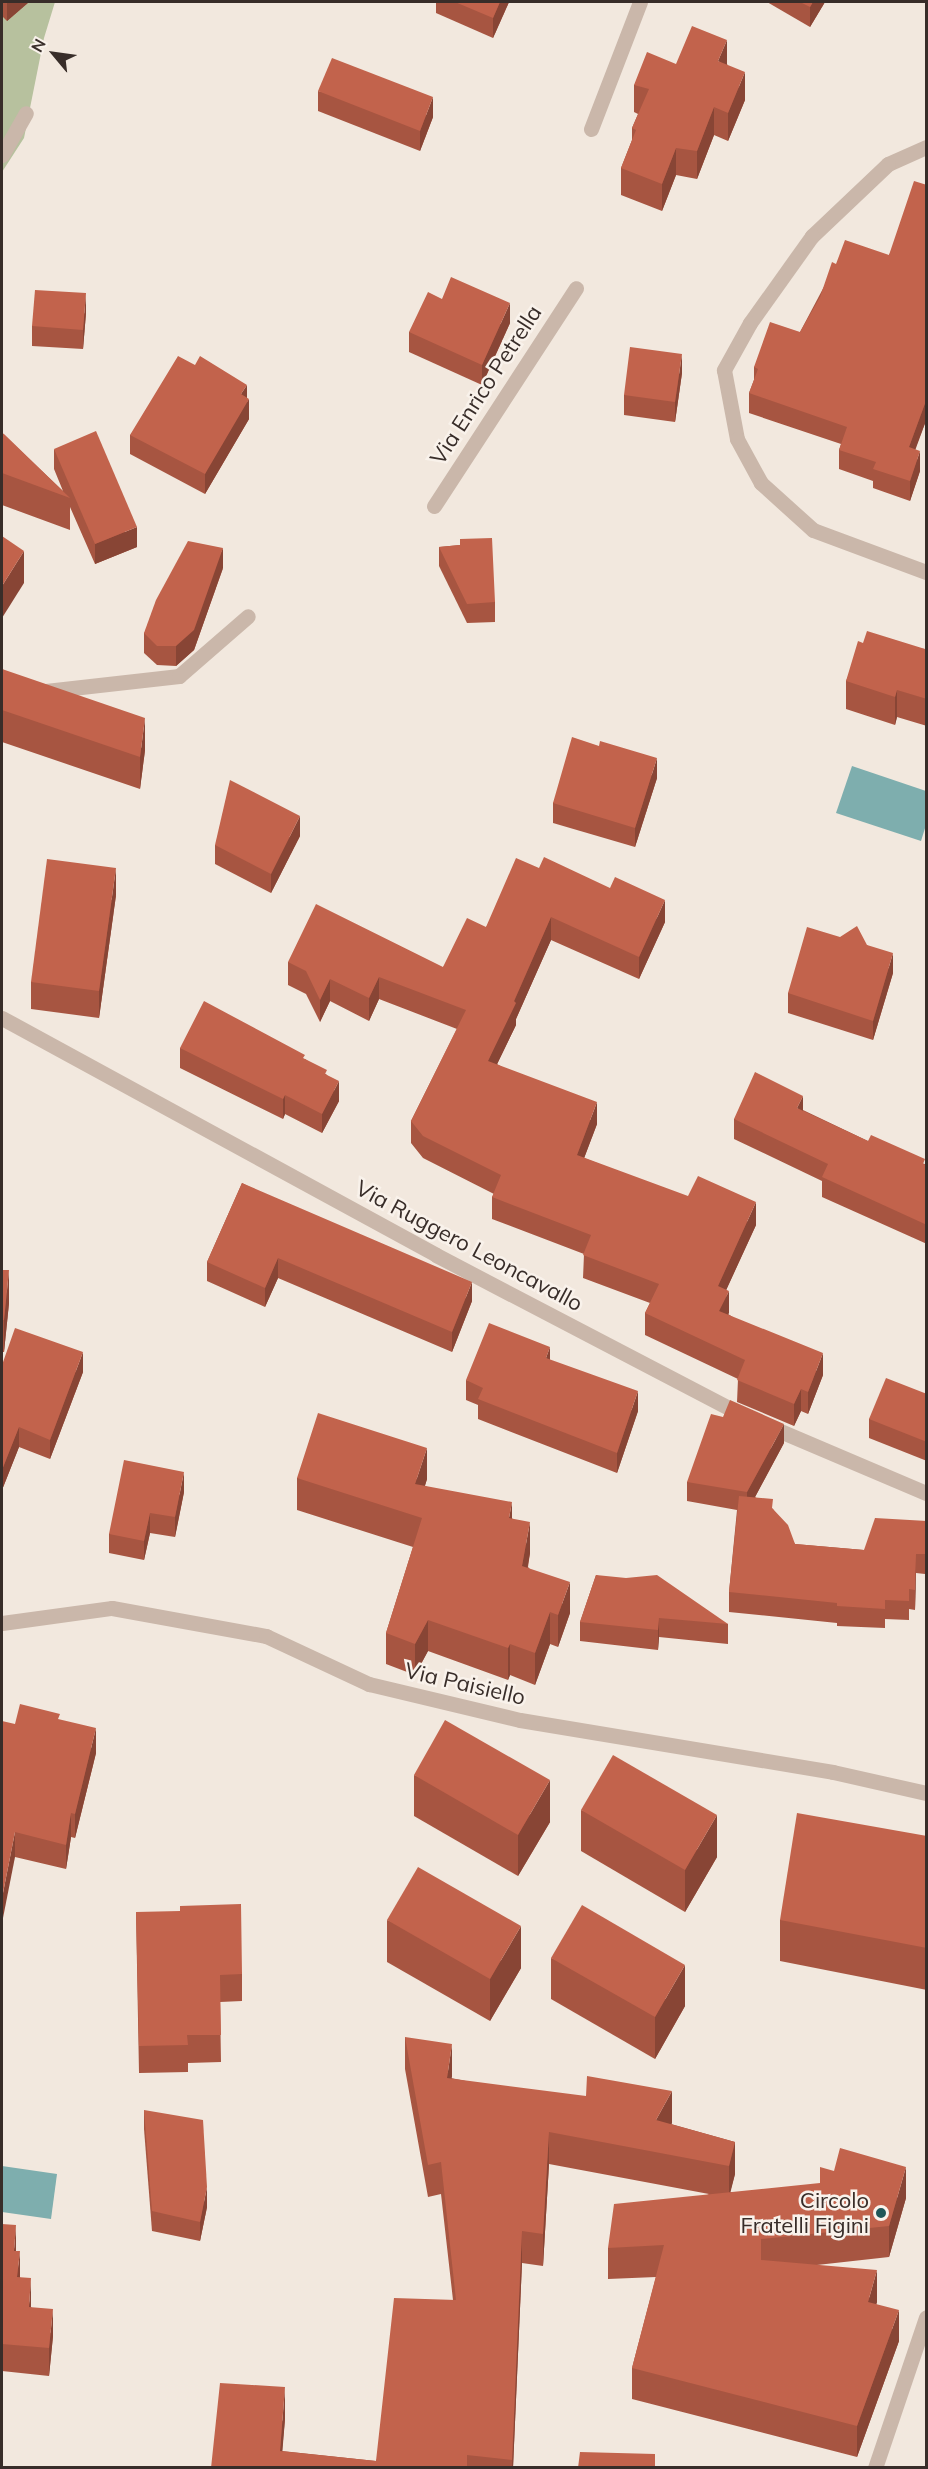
<!DOCTYPE html>
<html>
<head>
<meta charset="utf-8">
<style>
	body { margin:0 }
	#map { position:relative; width:928px; height:2469px; overflow:hidden; background:#f2e8de; font-family:Mulish,sans-serif }
	div>[style] { position:absolute }
	[style*='--x'] { left:calc(var(--x)*1px); top:calc(var(--y)*1px); width:calc(var(--w)*1px); rotate:calc(var(--a)*1deg) }
	.green>* { inset:0; background:#b7c19e }
	.water>* { inset:0; background:#7eaeae }
	.minor>* { height:15px; margin:-7.5px; padding:0 7.5px; transform-origin:7.5px; border-radius:7.5px; background:#cab7aa }
	.wall>* { inset:0; background:#a75541 }
	.shaded-wall>* { inset:0; background:#884535 }
	.building>* { inset:0; background:#c2634c }
	.dots>* { width:16px; height:16px; translate:-50% -50%; box-sizing:border-box; border:3px solid #f9f2eb; border-radius:50% }
	span { translate:-50% -50%; white-space:nowrap; text-align:center; line-height:1.15; -webkit-text-stroke:5px #f9f2eb; paint-order:stroke }
	.street-label { font-size:22px; color:#382d29 }
	.poi-label { font-size:22px; color:#382d29 }
	.right { translate:-100% -50%; text-align:right }
	.frame { position:absolute; inset:0; border:3px solid #382d29; pointer-events:none }
	.north { position:absolute; left:24px; top:24px; width:60px; height:60px; -webkit-text-stroke:4px #f9f2eb; paint-order:stroke; rotate:299deg; font-size:16px; font-weight:700; line-height:24px; text-align:center; color:#382d29 }
	.north::after { content:''; display:block; margin:auto; width:21px; height:27px; background:#382d29; clip-path:polygon(50% 0,100% 100%,50% 72%,0 100%) }
</style>
</head>
<body>
<div id="map">
	<div class="green">
		<i style="clip-path:polygon(2px 2px,55px 2px,44px 38px,24px 138px,2px 172px)"></i>
	</div>
	<div class="water">
		<i style="clip-path:polygon(852px 766px,926px 791px,926px 825px,921px 841px,836px 813px)"></i>
		<i style="clip-path:polygon(2px 2166px,57px 2174px,51px 2219px,2px 2212px)"></i>
	</div>
	<div class="minor">
		<i style="--x:591;--y:129;--w:136;--a:-68.9"></i>
		<i style="--x:926;--y:147;--w:42;--a:155.9"></i>
		<i style="--x:888;--y:164;--w:105;--a:136.5"></i>
		<i style="--x:812;--y:236;--w:107;--a:125.5"></i>
		<i style="--x:750;--y:323;--w:54;--a:119"></i>
		<i style="--x:724;--y:370;--w:70;--a:79.3"></i>
		<i style="--x:737;--y:439;--w:50;--a:61.4"></i>
		<i style="--x:761;--y:483;--w:70;--a:42.1"></i>
		<i style="--x:813;--y:530;--w:121;--a:20.4"></i>
		<i style="--x:2;--y:155;--w:48;--a:-60.3"></i>
		<i style="--x:434;--y:506;--w:260;--a:-56.9"></i>
		<i style="--x:2;--y:685;--w:27;--a:17"></i>
		<i style="--x:28;--y:693;--w:152;--a:-6.4"></i>
		<i style="--x:179;--y:676;--w:91;--a:-41"></i>
		<i style="--x:2;--y:1018;--w:494;--a:28.6"></i>
		<i style="--x:436;--y:1255;--w:348;--a:27.6"></i>
		<i style="--x:766;--y:1425;--w:174;--a:23"></i>
		<i style="--x:2;--y:1623;--w:111;--a:-7.8"></i>
		<i style="--x:112;--y:1608;--w:157;--a:10.3"></i>
		<i style="--x:266;--y:1636;--w:114;--a:25"></i>
		<i style="--x:369;--y:1684;--w:155;--a:13.4"></i>
		<i style="--x:520;--y:1720;--w:317;--a:9.4"></i>
		<i style="--x:833;--y:1772;--w:95;--a:12.7"></i>
		<i style="--x:875;--y:2468;--w:159;--a:-71.3"></i>
	</div>
	<div class="wall">
		<i style="clip-path:polygon(2px 2px,29px 2px,7px 21px,2px 16px)"></i>
		<i style="clip-path:polygon(436px 2px,509px 2px,493px 38px,436px 13px)"></i>
		<i style="clip-path:polygon(767px 2px,825px 2px,810px 27px)"></i>
		<i style="clip-path:polygon(676px 64px,727px 64px,745px 100px,728px 141px,714px 135px,697px 179px,676px 175px,662px 211px,621px 195px,621px 168px,632px 140px,632px 128px,638px 114px,634px 112px,634px 85px)"></i>
		<i style="clip-path:polygon(318px 91px,433px 117px,420px 151px,318px 111px)"></i>
		<i style="clip-path:polygon(927px 185px,927px 418px,915px 449px,920px 471px,910px 501px,873px 488px,873px 481px,839px 469px,839px 450px,841px 444px,749px 413px,749px 393px,754px 380px,754px 367px,800px 332px,836px 264px,889px 255px)"></i>
		<i style="clip-path:polygon(86px 313px,83px 349px,32px 346px,32px 326px)"></i>
		<i style="clip-path:polygon(510px 323px,482px 385px,409px 352px,409px 332px)"></i>
		<i style="clip-path:polygon(682px 373px,675px 422px,624px 415px,624px 395px)"></i>
		<i style="clip-path:polygon(247px 398px,249px 419px,205px 494px,130px 454px,130px 435px)"></i>
		<i style="clip-path:polygon(2px 433px,63px 491px,54px 469px,54px 449px,137px 547px,95px 564px,70px 507px,70px 530px,2px 505px)"></i>
		<i style="clip-path:polygon(460px 545px,495px 602px,495px 622px,467px 623px,439px 566px,439px 547px)"></i>
		<i style="clip-path:polygon(223px 568px,194px 650px,176px 666px,157px 665px,144px 653px,144px 633px)"></i>
		<i style="clip-path:polygon(863px 643px,925px 649px,927px 645px,927px 726px,897px 717px,895px 725px,846px 709px,846px 681px)"></i>
		<i style="clip-path:polygon(2px 669px,145px 750px,140px 789px,2px 742px)"></i>
		<i style="clip-path:polygon(599px 746px,657px 778px,635px 847px,553px 823px,553px 803px)"></i>
		<i style="clip-path:polygon(300px 836px,271px 893px,215px 864px,215px 845px)"></i>
		<i style="clip-path:polygon(539px 868px,665px 922px,639px 979px,551px 940px,516px 1019px,516px 1025px,497px 1064px,597px 1124px,584px 1158px,756px 1225px,726px 1290px,728px 1314px,823px 1375px,808px 1414px,801px 1411px,794px 1426px,737px 1402px,738px 1379px,645px 1335px,645px 1313px,650px 1303px,583px 1278px,584px 1254px,492px 1219px,492px 1197px,494px 1194px,423px 1158px,411px 1143px,411px 1121px,457px 1029px,379px 999px,369px 1021px,330px 1001px,320px 1022px,306px 994px,288px 985px,288px 962px,443px 967px,486px 927px)"></i>
		<i style="clip-path:polygon(116px 895px,99px 1018px,31px 1009px,31px 982px)"></i>
		<i style="clip-path:polygon(867px 945px,893px 973px,873px 1040px,788px 1013px,788px 993px)"></i>
		<i style="clip-path:polygon(180px 1048px,305px 1059px,327px 1075px,339px 1101px,322px 1133px,285px 1114px,283px 1119px,180px 1068px)"></i>
		<i style="clip-path:polygon(803px 1110px,868px 1141px,927px 1165px,927px 1244px,822px 1197px,822px 1181px,734px 1139px,734px 1119px)"></i>
		<i style="clip-path:polygon(242px 1183px,472px 1301px,452px 1352px,278px 1278px,265px 1307px,207px 1281px,207px 1262px)"></i>
		<i style="clip-path:polygon(2px 1270px,9px 1303px,4px 1352px,2px 1352px)"></i>
		<i style="clip-path:polygon(2px 1365px,83px 1372px,50px 1459px,19px 1447px,2px 1490px)"></i>
		<i style="clip-path:polygon(466px 1380px,638px 1411px,617px 1473px,478px 1419px,478px 1405px,466px 1400px)"></i>
		<i style="clip-path:polygon(927px 1394px,927px 1461px,869px 1438px,869px 1419px)"></i>
		<i style="clip-path:polygon(784px 1443px,755px 1497px,773px 1509px,795px 1544px,864px 1550px,927px 1521px,925px 1574px,916px 1573px,915px 1610px,909px 1609px,909px 1620px,885px 1619px,885px 1628px,837px 1626px,837px 1623px,729px 1612px,729px 1592px,737px 1510px,687px 1501px,687px 1482px)"></i>
		<i style="clip-path:polygon(297px 1478px,427px 1479px,425px 1486px,512px 1518px,530px 1553px,528px 1567px,570px 1613px,558px 1647px,550px 1644px,535px 1685px,510px 1675px,508px 1680px,428px 1651px,415px 1675px,386px 1664px,386px 1633px,413px 1547px,297px 1510px)"></i>
		<i style="clip-path:polygon(184px 1492px,175px 1537px,150px 1533px,144px 1560px,109px 1553px,109px 1534px)"></i>
		<i style="clip-path:polygon(596px 1575px,728px 1624px,728px 1644px,659px 1637px,658px 1650px,580px 1641px,580px 1622px)"></i>
		<i style="clip-path:polygon(60px 1720px,96px 1753px,75px 1838px,71px 1837px,66px 1869px,15px 1857px,15px 1724px)"></i>
		<i style="clip-path:polygon(414px 1775px,550px 1822px,518px 1876px,414px 1816px)"></i>
		<i style="clip-path:polygon(581px 1810px,717px 1857px,685px 1912px,581px 1851px)"></i>
		<i style="clip-path:polygon(927px 1836px,927px 1990px,780px 1961px,780px 1920px)"></i>
		<i style="clip-path:polygon(136px 1912px,242px 1974px,242px 2001px,220px 2002px,221px 2062px,188px 2063px,188px 2072px,139px 2073px)"></i>
		<i style="clip-path:polygon(387px 1920px,521px 1968px,490px 2021px,387px 1962px)"></i>
		<i style="clip-path:polygon(551px 1958px,685px 2006px,655px 2059px,551px 1999px)"></i>
		<i style="clip-path:polygon(405px 2037px,452px 2076px,451px 2078px,672px 2123px,671px 2124px,735px 2142px,735px 2174px,730px 2192px,906px 2198px,889px 2257px,817px 2265px,877px 2302px,876px 2304px,899px 2341px,857px 2457px,632px 2399px,632px 2368px,656px 2277px,608px 2279px,608px 2248px,709px 2194px,549px 2164px,543px 2266px,522px 2263px,513px 2468px,211px 2468px,285px 2419px,282px 2451px,376px 2461px,453px 2300px,441px 2194px,428px 2197px,405px 2069px)"></i>
		<i style="clip-path:polygon(144px 2110px,207px 2207px,200px 2241px,152px 2231px,144px 2129px)"></i>
		<i style="clip-path:polygon(2px 2224px,16px 2251px,20px 2277px,31px 2307px,53px 2336px,49px 2376px,2px 2371px)"></i>
	</div>
	<div class="shaded-wall">
		<i style="clip-path:polygon(7px 2px,29px 2px,7px 21px)"></i>
		<i style="clip-path:polygon(500px 2px,509px 2px,493px 38px,493px 18px)"></i>
		<i style="clip-path:polygon(813px 2px,825px 2px,810px 27px,810px 7px)"></i>
		<i style="clip-path:polygon(727px 40px,727px 67px,718px 61px)"></i>
		<i style="clip-path:polygon(745px 72px,745px 100px,728px 141px,728px 113px)"></i>
		<i style="clip-path:polygon(433px 97px,433px 117px,420px 151px,420px 131px)"></i>
		<i style="clip-path:polygon(714px 107px,714px 135px,697px 179px,697px 151px)"></i>
		<i style="clip-path:polygon(676px 148px,676px 175px,662px 211px,662px 184px)"></i>
		<i style="clip-path:polygon(86px 293px,86px 313px,83px 349px,83px 330px)"></i>
		<i style="clip-path:polygon(510px 303px,510px 323px,482px 385px,482px 365px)"></i>
		<i style="clip-path:polygon(682px 354px,682px 373px,675px 422px,675px 402px)"></i>
		<i style="clip-path:polygon(247px 385px,247px 402px,249px 399px,249px 419px,205px 494px,205px 474px,241px 394px)"></i>
		<i style="clip-path:polygon(927px 398px,927px 418px,909px 467px,909px 447px)"></i>
		<i style="clip-path:polygon(920px 451px,920px 471px,910px 501px,910px 481px)"></i>
		<i style="clip-path:polygon(137px 527px,137px 547px,95px 564px,95px 544px)"></i>
		<i style="clip-path:polygon(223px 548px,223px 568px,194px 650px,176px 666px,176px 646px)"></i>
		<i style="clip-path:polygon(24px 551px,24px 583px,2px 618px,2px 586px)"></i>
		<i style="clip-path:polygon(897px 690px,897px 717px,895px 725px,895px 697px)"></i>
		<i style="clip-path:polygon(145px 718px,145px 750px,140px 789px,140px 757px)"></i>
		<i style="clip-path:polygon(657px 758px,657px 778px,635px 847px,635px 828px)"></i>
		<i style="clip-path:polygon(300px 816px,300px 836px,271px 893px,271px 874px)"></i>
		<i style="clip-path:polygon(116px 868px,116px 895px,99px 1018px,99px 991px)"></i>
		<i style="clip-path:polygon(665px 900px,665px 922px,639px 979px,639px 957px)"></i>
		<i style="clip-path:polygon(551px 917px,551px 940px,516px 1019px,516px 1025px,488px 1083px,488px 1061px)"></i>
		<i style="clip-path:polygon(893px 953px,893px 973px,873px 1040px,873px 1021px)"></i>
		<i style="clip-path:polygon(379px 977px,379px 999px,369px 1021px,369px 998px)"></i>
		<i style="clip-path:polygon(330px 979px,330px 1001px,320px 1022px,320px 1000px)"></i>
		<i style="clip-path:polygon(339px 1081px,339px 1101px,322px 1133px,322px 1114px)"></i>
		<i style="clip-path:polygon(285px 1095px,285px 1114px,283px 1119px,283px 1099px)"></i>
		<i style="clip-path:polygon(803px 1096px,803px 1115px,797px 1108px)"></i>
		<i style="clip-path:polygon(597px 1102px,597px 1124px,577px 1177px,577px 1155px)"></i>
		<i style="clip-path:polygon(756px 1202px,756px 1225px,718px 1308px,718px 1286px)"></i>
		<i style="clip-path:polygon(278px 1258px,278px 1278px,265px 1307px,265px 1288px)"></i>
		<i style="clip-path:polygon(9px 1270px,9px 1303px,4px 1352px,4px 1320px)"></i>
		<i style="clip-path:polygon(472px 1282px,472px 1301px,452px 1352px,452px 1332px)"></i>
		<i style="clip-path:polygon(729px 1291px,729px 1313px,719px 1333px,719px 1311px)"></i>
		<i style="clip-path:polygon(550px 1347px,550px 1367px,546px 1358px)"></i>
		<i style="clip-path:polygon(83px 1352px,83px 1372px,50px 1459px,50px 1440px)"></i>
		<i style="clip-path:polygon(823px 1353px,823px 1375px,808px 1414px,808px 1392px)"></i>
		<i style="clip-path:polygon(801px 1389px,801px 1411px,794px 1426px,794px 1404px)"></i>
		<i style="clip-path:polygon(638px 1391px,638px 1411px,617px 1473px,617px 1453px)"></i>
		<i style="clip-path:polygon(784px 1424px,784px 1443px,747px 1512px,747px 1492px)"></i>
		<i style="clip-path:polygon(19px 1427px,19px 1447px,2px 1490px,2px 1470px)"></i>
		<i style="clip-path:polygon(427px 1448px,427px 1479px,415px 1515px,415px 1484px)"></i>
		<i style="clip-path:polygon(184px 1472px,184px 1492px,175px 1537px,175px 1517px)"></i>
		<i style="clip-path:polygon(512px 1502px,512px 1534px,509px 1518px)"></i>
		<i style="clip-path:polygon(150px 1513px,150px 1533px,144px 1560px,144px 1541px)"></i>
		<i style="clip-path:polygon(530px 1522px,530px 1553px,522px 1597px,522px 1566px)"></i>
		<i style="clip-path:polygon(927px 1528px,927px 1548px,925px 1574px,925px 1554px)"></i>
		<i style="clip-path:polygon(916px 1554px,916px 1573px,915px 1610px,915px 1590px)"></i>
		<i style="clip-path:polygon(570px 1582px,570px 1613px,558px 1647px,558px 1615px)"></i>
		<i style="clip-path:polygon(550px 1612px,550px 1644px,535px 1685px,535px 1653px)"></i>
		<i style="clip-path:polygon(659px 1618px,659px 1637px,658px 1650px,658px 1630px)"></i>
		<i style="clip-path:polygon(428px 1620px,428px 1651px,415px 1675px,415px 1644px)"></i>
		<i style="clip-path:polygon(510px 1644px,510px 1675px,508px 1680px,508px 1648px)"></i>
		<i style="clip-path:polygon(96px 1728px,96px 1753px,75px 1838px,75px 1814px)"></i>
		<i style="clip-path:polygon(550px 1780px,550px 1822px,518px 1876px,518px 1835px)"></i>
		<i style="clip-path:polygon(71px 1813px,71px 1837px,66px 1869px,66px 1845px)"></i>
		<i style="clip-path:polygon(717px 1815px,717px 1857px,685px 1912px,685px 1870px)"></i>
		<i style="clip-path:polygon(15px 1832px,15px 1857px,2px 1923px,2px 1898px)"></i>
		<i style="clip-path:polygon(521px 1926px,521px 1968px,490px 2021px,490px 1979px)"></i>
		<i style="clip-path:polygon(685px 1965px,685px 2006px,655px 2059px,655px 2017px)"></i>
		<i style="clip-path:polygon(452px 2044px,452px 2076px,447px 2110px,447px 2078px)"></i>
		<i style="clip-path:polygon(672px 2091px,672px 2123px,656px 2152px,656px 2120px)"></i>
		<i style="clip-path:polygon(549px 2132px,549px 2164px,543px 2266px,543px 2234px)"></i>
		<i style="clip-path:polygon(735px 2142px,735px 2174px,729px 2198px,729px 2166px)"></i>
		<i style="clip-path:polygon(906px 2167px,906px 2198px,889px 2257px,889px 2226px)"></i>
		<i style="clip-path:polygon(207px 2187px,207px 2207px,200px 2241px,200px 2222px)"></i>
		<i style="clip-path:polygon(16px 2225px,16px 2253px,14px 2251px)"></i>
		<i style="clip-path:polygon(522px 2231px,522px 2263px,513px 2468px,512px 2468px)"></i>
		<i style="clip-path:polygon(20px 2251px,20px 2279px,17px 2277px)"></i>
		<i style="clip-path:polygon(877px 2270px,877px 2302px,868px 2333px,868px 2302px)"></i>
		<i style="clip-path:polygon(31px 2278px,31px 2305px,29px 2334px,29px 2307px)"></i>
		<i style="clip-path:polygon(53px 2309px,53px 2336px,49px 2376px,49px 2348px)"></i>
		<i style="clip-path:polygon(899px 2310px,899px 2341px,857px 2457px,857px 2426px)"></i>
		<i style="clip-path:polygon(285px 2387px,285px 2419px,281px 2468px,280px 2451px)"></i>
	</div>
	<div class="building">
		<i style="clip-path:polygon(455px 2px,500px 2px,493px 18px)"></i>
		<i style="clip-path:polygon(800px 2px,813px 2px,810px 7px)"></i>
		<i style="clip-path:polygon(692px 26px,727px 40px,718px 61px,745px 72px,728px 113px,714px 107px,697px 151px,676px 148px,662px 184px,621px 168px,636px 130px,632px 128px,649px 89px,634px 85px,647px 52px,676px 64px)"></i>
		<i style="clip-path:polygon(332px 58px,433px 97px,420px 131px,318px 91px)"></i>
		<i style="clip-path:polygon(914px 181px,927px 185px,927px 398px,909px 447px,920px 451px,910px 481px,873px 469px,876px 462px,839px 450px,847px 427px,749px 393px,758px 369px,754px 367px,770px 322px,800px 332px,820px 297px,832px 262px,836px 264px,845px 240px,889px 255px)"></i>
		<i style="clip-path:polygon(451px 277px,510px 303px,482px 365px,409px 332px,428px 292px,442px 299px)"></i>
		<i style="clip-path:polygon(35px 290px,86px 293px,83px 330px,32px 326px)"></i>
		<i style="clip-path:polygon(630px 347px,682px 354px,675px 402px,624px 395px)"></i>
		<i style="clip-path:polygon(178px 356px,195px 365px,200px 356px,247px 385px,241px 394px,249px 399px,205px 474px,130px 435px)"></i>
		<i style="clip-path:polygon(96px 431px,137px 527px,95px 544px,54px 449px)"></i>
		<i style="clip-path:polygon(2px 433px,4px 434px,70px 498px,2px 473px)"></i>
		<i style="clip-path:polygon(2px 536px,24px 551px,2px 586px)"></i>
		<i style="clip-path:polygon(492px 538px,495px 602px,467px 604px,439px 547px,460px 545px,460px 539px)"></i>
		<i style="clip-path:polygon(188px 541px,223px 548px,194px 630px,176px 646px,157px 646px,144px 633px,156px 600px)"></i>
		<i style="clip-path:polygon(867px 631px,925px 649px,927px 645px,927px 699px,897px 690px,895px 697px,846px 681px,858px 641px,863px 643px)"></i>
		<i style="clip-path:polygon(2px 669px,145px 718px,140px 757px,2px 710px)"></i>
		<i style="clip-path:polygon(572px 737px,599px 746px,600px 741px,657px 758px,635px 828px,553px 803px)"></i>
		<i style="clip-path:polygon(230px 780px,300px 816px,271px 874px,215px 845px)"></i>
		<i style="clip-path:polygon(544px 857px,610px 888px,615px 877px,665px 900px,639px 957px,551px 917px,514px 1001px,516px 1003px,488px 1061px,597px 1102px,577px 1155px,688px 1196px,698px 1176px,756px 1202px,718px 1286px,729px 1291px,719px 1311px,823px 1353px,808px 1392px,801px 1389px,794px 1404px,737px 1380px,745px 1360px,645px 1313px,659px 1284px,583px 1255px,591px 1235px,492px 1197px,501px 1175px,423px 1136px,411px 1121px,466px 1010px,379px 977px,369px 998px,330px 979px,320px 1000px,306px 971px,288px 962px,316px 904px,443px 967px,467px 918px,486px 927px,516px 858px,539px 868px)"></i>
		<i style="clip-path:polygon(47px 859px,116px 868px,99px 991px,31px 982px)"></i>
		<i style="clip-path:polygon(857px 926px,867px 945px,893px 953px,873px 1021px,788px 993px,807px 927px,840px 937px)"></i>
		<i style="clip-path:polygon(204px 1001px,305px 1055px,303px 1058px,327px 1070px,325px 1074px,339px 1081px,322px 1114px,285px 1095px,283px 1099px,180px 1048px)"></i>
		<i style="clip-path:polygon(755px 1072px,803px 1096px,797px 1108px,868px 1141px,871px 1135px,925px 1159px,923px 1164px,927px 1165px,927px 1225px,822px 1177px,828px 1164px,734px 1119px)"></i>
		<i style="clip-path:polygon(242px 1183px,472px 1282px,452px 1332px,278px 1258px,265px 1288px,207px 1262px)"></i>
		<i style="clip-path:polygon(2px 1270px,9px 1270px,4px 1320px,2px 1320px)"></i>
		<i style="clip-path:polygon(489px 1323px,550px 1347px,546px 1358px,638px 1391px,617px 1453px,478px 1399px,483px 1388px,466px 1380px)"></i>
		<i style="clip-path:polygon(15px 1328px,83px 1352px,50px 1440px,19px 1427px,2px 1470px,2px 1365px)"></i>
		<i style="clip-path:polygon(886px 1378px,927px 1394px,927px 1442px,869px 1419px)"></i>
		<i style="clip-path:polygon(730px 1400px,784px 1424px,747px 1492px,687px 1482px,711px 1414px,723px 1417px)"></i>
		<i style="clip-path:polygon(318px 1413px,427px 1448px,415px 1484px,512px 1502px,509px 1518px,530px 1522px,522px 1566px,570px 1582px,558px 1615px,550px 1612px,535px 1653px,510px 1644px,508px 1648px,428px 1620px,415px 1644px,386px 1633px,422px 1518px,297px 1478px)"></i>
		<i style="clip-path:polygon(124px 1460px,184px 1472px,175px 1517px,150px 1513px,144px 1541px,109px 1534px)"></i>
		<i style="clip-path:polygon(739px 1496px,773px 1499px,772px 1508px,788px 1525px,795px 1544px,864px 1550px,875px 1518px,927px 1521px,925px 1554px,916px 1554px,915px 1590px,909px 1589px,909px 1601px,885px 1600px,885px 1609px,837px 1606px,837px 1603px,729px 1592px)"></i>
		<i style="clip-path:polygon(596px 1575px,626px 1578px,657px 1575px,728px 1624px,659px 1618px,658px 1630px,580px 1622px)"></i>
		<i style="clip-path:polygon(20px 1704px,60px 1714px,58px 1719px,96px 1728px,75px 1814px,71px 1813px,66px 1845px,15px 1832px,2px 1898px,2px 1721px,15px 1724px)"></i>
		<i style="clip-path:polygon(445px 1720px,550px 1780px,518px 1835px,414px 1775px)"></i>
		<i style="clip-path:polygon(613px 1755px,717px 1815px,685px 1870px,581px 1810px)"></i>
		<i style="clip-path:polygon(797px 1813px,927px 1836px,927px 1948px,780px 1920px)"></i>
		<i style="clip-path:polygon(418px 1867px,521px 1926px,490px 1979px,387px 1920px)"></i>
		<i style="clip-path:polygon(241px 1904px,242px 1974px,220px 1975px,221px 2035px,187px 2035px,188px 2045px,139px 2046px,136px 1912px,180px 1911px,180px 1906px)"></i>
		<i style="clip-path:polygon(582px 1905px,685px 1965px,655px 2017px,551px 1958px)"></i>
		<i style="clip-path:polygon(405px 2037px,452px 2044px,447px 2078px,586px 2096px,587px 2076px,672px 2091px,656px 2120px,735px 2142px,729px 2166px,549px 2132px,543px 2234px,522px 2231px,512px 2460px,467px 2455px,467px 2468px,211px 2468px,220px 2383px,285px 2387px,280px 2451px,376px 2461px,394px 2298px,456px 2300px,441px 2162px,428px 2165px)"></i>
		<i style="clip-path:polygon(144px 2110px,203px 2120px,207px 2187px,200px 2222px,152px 2211px)"></i>
		<i style="clip-path:polygon(840px 2148px,906px 2167px,889px 2226px,761px 2239px,761px 2260px,877px 2270px,868px 2302px,899px 2310px,857px 2426px,632px 2368px,664px 2245px,608px 2248px,614px 2204px,820px 2183px,820px 2167px,834px 2171px)"></i>
		<i style="clip-path:polygon(2px 2224px,16px 2225px,14px 2251px,20px 2251px,17px 2277px,31px 2278px,29px 2307px,53px 2309px,49px 2348px,2px 2344px)"></i>
		<i style="clip-path:polygon(580px 2452px,655px 2454px,655px 2468px,578px 2468px)"></i>
	</div>
	<div class="dots">
		<i style="left:881px;top:2213px;background:#205758"></i>
	</div>
	<div class="street-label">
		<span style="left:486px;top:385px;rotate:-57deg">Via Enrico Petrella</span>
		<span style="left:469px;top:1246px;rotate:28deg">Via Ruggero Leoncavallo</span>
		<span style="left:465px;top:1684px;rotate:13deg">Via Paisiello</span>
	</div>
	<div class="poi-label">
		<span class="right" style="left:869px;top:2213px">Circolo<br>Fratelli Figini</span>
	</div>
	<div class="frame"></div>
	<div class="north">N</div>
</div>
</body>
</html>
